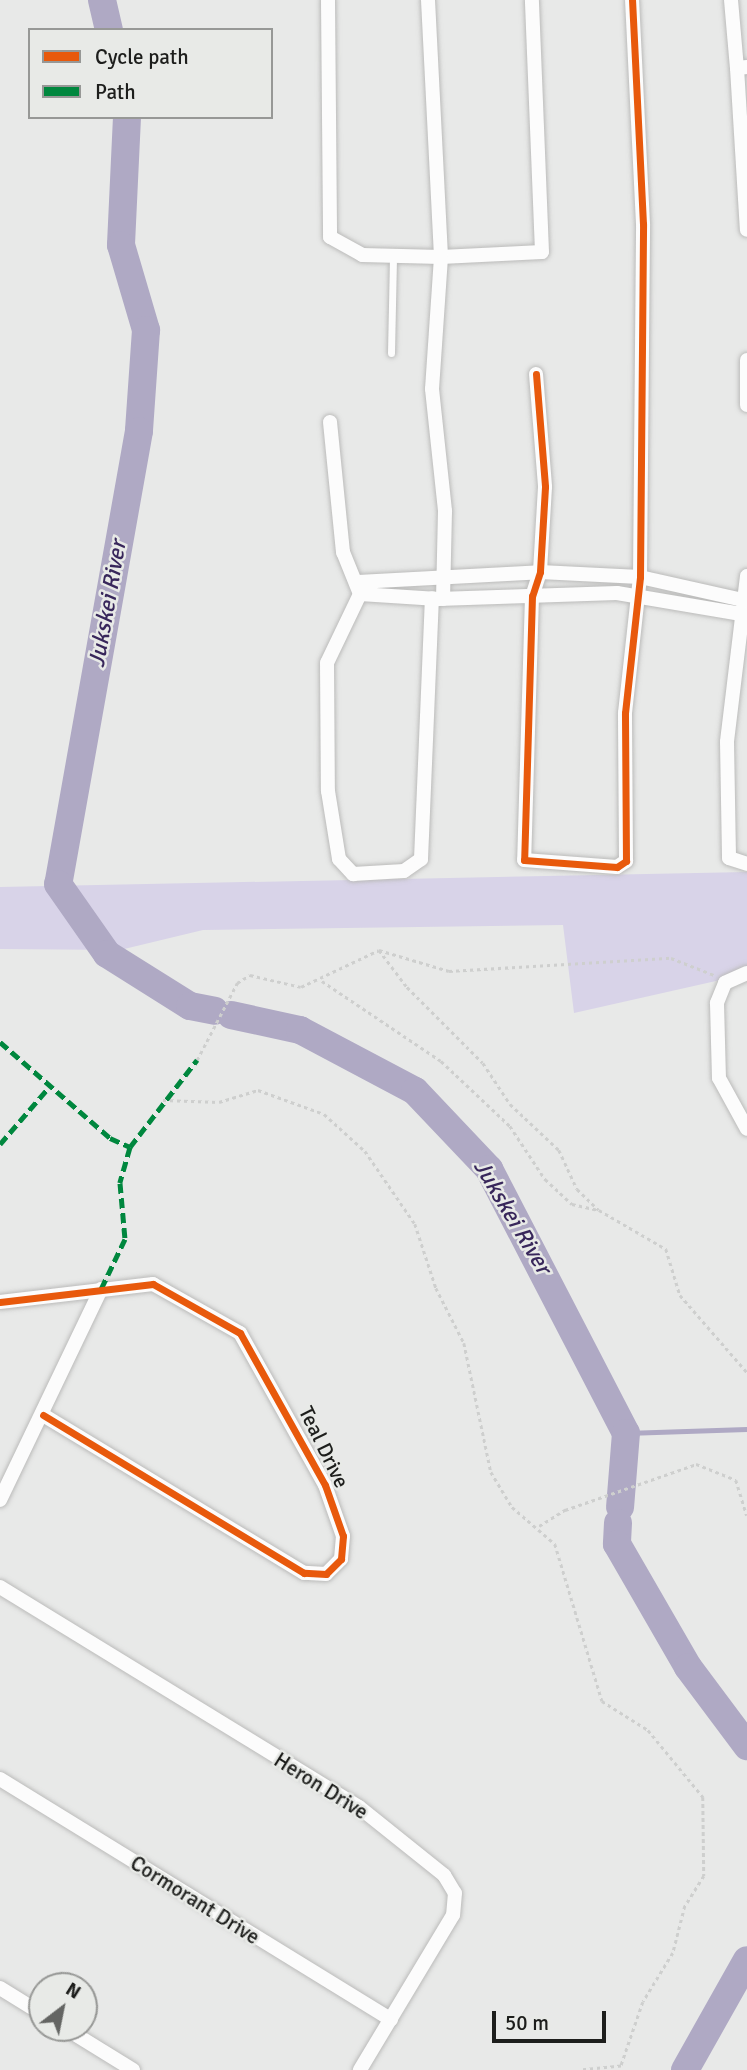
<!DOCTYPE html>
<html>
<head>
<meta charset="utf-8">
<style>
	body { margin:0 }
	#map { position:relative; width:747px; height:2070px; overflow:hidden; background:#e8e9e8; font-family:Signika,sans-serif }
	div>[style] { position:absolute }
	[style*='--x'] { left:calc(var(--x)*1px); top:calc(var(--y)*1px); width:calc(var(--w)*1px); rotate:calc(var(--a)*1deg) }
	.green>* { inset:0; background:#d8d3e8 }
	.stream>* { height:4.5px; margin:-2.25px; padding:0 2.25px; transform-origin:2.25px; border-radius:2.25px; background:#afa9c4 }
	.river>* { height:28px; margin:-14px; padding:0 14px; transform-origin:14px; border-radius:14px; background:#afa9c4 }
	.path>* { height:2.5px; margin-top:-1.25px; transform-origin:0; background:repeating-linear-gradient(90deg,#cecfce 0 3.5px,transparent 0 7px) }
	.roads { filter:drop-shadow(0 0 2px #bbbbba) drop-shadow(0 0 2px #bbbbba) }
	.lane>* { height:7px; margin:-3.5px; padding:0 3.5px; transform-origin:3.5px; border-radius:3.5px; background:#fcfcfc }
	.street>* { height:14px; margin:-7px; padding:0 7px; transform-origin:7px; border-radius:7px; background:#fcfcfc }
	.quiet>* { height:5px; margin-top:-2.5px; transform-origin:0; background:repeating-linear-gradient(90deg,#00873e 0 10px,transparent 0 15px) }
	.cycleway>* { height:7px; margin:-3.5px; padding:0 3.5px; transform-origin:3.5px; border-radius:3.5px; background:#e8590c }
	span { translate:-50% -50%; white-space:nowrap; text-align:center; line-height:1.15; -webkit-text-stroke:5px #e8eae7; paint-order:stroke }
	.street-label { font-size:21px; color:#1d1e1c }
	.water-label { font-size:23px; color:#38275b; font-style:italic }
	.legend { position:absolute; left:28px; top:28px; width:245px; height:91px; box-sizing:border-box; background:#e8eae7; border:2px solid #979896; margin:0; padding:9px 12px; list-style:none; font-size:21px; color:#1d1e1c }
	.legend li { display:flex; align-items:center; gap:14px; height:35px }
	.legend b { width:35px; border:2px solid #979896 }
	.north { position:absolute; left:28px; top:1972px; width:70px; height:70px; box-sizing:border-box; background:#e8eae7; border:2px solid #979896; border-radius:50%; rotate:32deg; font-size:19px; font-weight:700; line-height:28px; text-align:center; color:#1d1e1c }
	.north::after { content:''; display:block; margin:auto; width:24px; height:32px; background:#646563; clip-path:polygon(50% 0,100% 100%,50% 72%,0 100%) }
	.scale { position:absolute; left:492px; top:2011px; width:114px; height:32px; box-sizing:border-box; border:4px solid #1d1e1c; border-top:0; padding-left:9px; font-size:21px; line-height:24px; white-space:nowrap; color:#1d1e1c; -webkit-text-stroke:5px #e8eae7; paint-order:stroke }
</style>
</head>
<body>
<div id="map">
	<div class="green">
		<i style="clip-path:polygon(747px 872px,747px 974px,574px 1013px,563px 925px,203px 930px,120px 950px,0 949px,0 887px)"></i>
	</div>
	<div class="stream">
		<i style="--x:626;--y:1433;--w:121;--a:-1.9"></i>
	</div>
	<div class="river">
		<i style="--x:102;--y:0;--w:31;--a:77"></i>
		<i style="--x:127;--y:117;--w:128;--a:92.7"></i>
		<i style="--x:121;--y:245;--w:89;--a:73.6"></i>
		<i style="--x:146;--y:330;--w:101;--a:94"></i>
		<i style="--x:139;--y:431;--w:460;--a:100.1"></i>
		<i style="--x:58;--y:884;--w:85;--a:55"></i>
		<i style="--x:107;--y:954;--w:98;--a:32.1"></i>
		<i style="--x:190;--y:1006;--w:25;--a:11"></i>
		<i style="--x:231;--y:1015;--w:71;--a:12.3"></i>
		<i style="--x:300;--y:1030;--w:130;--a:27.9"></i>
		<i style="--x:415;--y:1091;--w:108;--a:46.5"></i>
		<i style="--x:489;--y:1169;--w:297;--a:62.6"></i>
		<i style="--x:626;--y:1433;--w:74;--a:94.6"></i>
		<i style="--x:618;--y:1523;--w:21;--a:93"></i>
		<i style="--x:617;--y:1544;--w:142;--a:60"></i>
		<i style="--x:688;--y:1667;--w:99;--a:53.2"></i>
		<i style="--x:685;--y:2070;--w:126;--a:-60.6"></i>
	</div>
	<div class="path">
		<i style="--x:379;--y:950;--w:46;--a:52.9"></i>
		<i style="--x:407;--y:987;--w:107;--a:45"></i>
		<i style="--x:483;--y:1063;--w:49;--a:56.6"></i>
		<i style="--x:510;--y:1104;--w:67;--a:43.2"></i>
		<i style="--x:559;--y:1150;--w:43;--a:65.2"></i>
		<i style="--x:577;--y:1189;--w:30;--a:44"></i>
		<i style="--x:322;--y:981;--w:143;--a:33.9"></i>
		<i style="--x:441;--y:1061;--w:95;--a:43.3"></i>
		<i style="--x:510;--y:1126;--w:64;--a:56.6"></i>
		<i style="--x:545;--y:1179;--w:37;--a:43"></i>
		<i style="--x:572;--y:1204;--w:28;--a:13"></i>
		<i style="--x:599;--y:1210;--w:78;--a:30.2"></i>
		<i style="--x:666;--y:1249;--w:48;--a:73.1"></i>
		<i style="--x:680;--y:1295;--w:102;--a:49"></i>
		<i style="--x:197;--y:1060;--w:87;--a:-62.5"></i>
		<i style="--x:237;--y:983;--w:15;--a:-32"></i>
		<i style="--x:250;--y:975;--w:52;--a:13.2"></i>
		<i style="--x:301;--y:987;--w:86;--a:-25.4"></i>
		<i style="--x:379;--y:950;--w:73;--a:16.7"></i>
		<i style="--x:449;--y:971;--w:222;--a:-3.4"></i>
		<i style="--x:671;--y:958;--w:46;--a:21.6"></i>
		<i style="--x:163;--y:1100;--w:56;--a:2"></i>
		<i style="--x:219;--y:1102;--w:41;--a:-17.1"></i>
		<i style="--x:258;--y:1090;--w:70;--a:20"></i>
		<i style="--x:324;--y:1114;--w:55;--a:42.1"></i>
		<i style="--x:365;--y:1151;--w:88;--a:55.6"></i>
		<i style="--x:415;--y:1224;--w:67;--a:71.8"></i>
		<i style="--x:436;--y:1288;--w:62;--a:63"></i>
		<i style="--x:464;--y:1343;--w:132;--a:78.2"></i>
		<i style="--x:491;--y:1472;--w:41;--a:59"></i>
		<i style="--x:512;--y:1507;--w:57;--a:40.7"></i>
		<i style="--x:555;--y:1544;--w:164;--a:73.3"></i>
		<i style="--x:602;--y:1701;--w:54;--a:32.2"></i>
		<i style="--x:648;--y:1730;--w:87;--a:50.6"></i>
		<i style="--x:703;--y:1797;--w:79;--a:89.3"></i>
		<i style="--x:704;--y:1876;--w:36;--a:122"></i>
		<i style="--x:685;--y:1906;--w:49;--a:104.3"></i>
		<i style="--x:673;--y:1953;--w:57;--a:121.5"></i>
		<i style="--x:643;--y:2002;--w:68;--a:109"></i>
		<i style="--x:621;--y:2066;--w:41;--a:174.4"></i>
		<i style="--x:539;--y:1526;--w:31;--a:-32"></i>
		<i style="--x:565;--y:1510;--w:139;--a:-19.3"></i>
		<i style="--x:696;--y:1464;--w:43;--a:21.8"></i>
		<i style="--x:736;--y:1480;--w:37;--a:73"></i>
	</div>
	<div class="roads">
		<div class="lane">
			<i style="--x:391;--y:353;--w:97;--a:-88.8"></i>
		</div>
		<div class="street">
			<i style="--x:328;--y:0;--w:237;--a:89.5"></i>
			<i style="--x:330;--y:237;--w:37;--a:29"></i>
			<i style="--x:362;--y:255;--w:79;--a:1.5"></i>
			<i style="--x:441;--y:257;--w:101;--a:-2.8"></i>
			<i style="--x:542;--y:252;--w:252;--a:-92.3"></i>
			<i style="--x:428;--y:0;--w:257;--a:87.1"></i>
			<i style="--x:441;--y:257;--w:132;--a:93.9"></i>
			<i style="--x:432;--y:389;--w:123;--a:83.9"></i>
			<i style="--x:445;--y:511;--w:88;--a:91.3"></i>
			<i style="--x:731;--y:0;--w:68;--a:85"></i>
			<i style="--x:737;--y:68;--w:10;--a:-6"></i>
			<i style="--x:737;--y:68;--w:162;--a:86.5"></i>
			<i style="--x:747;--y:360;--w:45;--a:90"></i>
			<i style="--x:536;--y:374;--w:113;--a:85.4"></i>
			<i style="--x:545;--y:487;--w:85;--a:93.4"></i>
			<i style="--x:540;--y:572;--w:25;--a:108"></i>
			<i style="--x:532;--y:596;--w:264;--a:91.7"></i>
			<i style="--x:524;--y:860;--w:93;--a:4.3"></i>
			<i style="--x:617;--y:867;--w:11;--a:-34"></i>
			<i style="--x:626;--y:861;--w:148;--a:-90.4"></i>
			<i style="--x:625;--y:713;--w:137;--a:-83.7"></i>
			<i style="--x:640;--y:577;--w:353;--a:-89.5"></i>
			<i style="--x:643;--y:224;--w:224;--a:-92.8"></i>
			<i style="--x:330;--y:422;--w:131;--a:84.3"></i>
			<i style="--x:343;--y:552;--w:45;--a:68"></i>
			<i style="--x:360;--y:594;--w:76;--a:115.6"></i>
			<i style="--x:327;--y:663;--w:128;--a:89.6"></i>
			<i style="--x:328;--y:791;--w:69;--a:80.8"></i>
			<i style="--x:339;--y:859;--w:21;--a:47"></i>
			<i style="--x:353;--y:874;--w:51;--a:-3.4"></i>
			<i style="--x:404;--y:871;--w:21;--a:-35"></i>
			<i style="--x:421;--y:859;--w:261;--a:-87.6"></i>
			<i style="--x:747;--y:576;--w:167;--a:96.9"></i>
			<i style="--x:727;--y:742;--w:116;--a:89"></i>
			<i style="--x:729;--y:858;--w:19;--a:18"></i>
			<i style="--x:358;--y:582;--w:182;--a:-3.1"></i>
			<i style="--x:540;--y:572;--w:100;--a:2.9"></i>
			<i style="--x:640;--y:577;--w:110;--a:12.6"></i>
			<i style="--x:360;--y:594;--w:78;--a:3.7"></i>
			<i style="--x:438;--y:599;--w:179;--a:-1.9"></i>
			<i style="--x:617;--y:593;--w:132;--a:9.6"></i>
			<i style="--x:747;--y:973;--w:24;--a:156"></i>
			<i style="--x:725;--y:983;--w:22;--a:112"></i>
			<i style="--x:717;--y:1003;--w:75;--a:88.5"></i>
			<i style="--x:719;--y:1078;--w:58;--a:61.2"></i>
			<i style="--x:0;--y:1302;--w:154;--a:-6.7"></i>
			<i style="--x:153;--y:1284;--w:100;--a:29.4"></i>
			<i style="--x:240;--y:1333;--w:174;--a:60.8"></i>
			<i style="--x:325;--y:1485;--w:54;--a:70.6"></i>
			<i style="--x:343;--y:1536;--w:23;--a:95"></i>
			<i style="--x:341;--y:1559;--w:21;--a:135"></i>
			<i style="--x:326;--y:1574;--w:22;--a:-177"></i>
			<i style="--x:304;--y:1573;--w:305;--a:-148.8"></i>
			<i style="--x:0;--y:1500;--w:234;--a:-64.4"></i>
			<i style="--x:0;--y:1587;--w:421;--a:31.5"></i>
			<i style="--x:359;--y:1807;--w:109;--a:38.7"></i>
			<i style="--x:444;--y:1875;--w:21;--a:59"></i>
			<i style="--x:455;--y:1893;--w:22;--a:95"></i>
			<i style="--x:453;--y:1915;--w:181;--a:121"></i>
			<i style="--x:0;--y:1779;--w:459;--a:31.6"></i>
			<i style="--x:0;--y:1988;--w:49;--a:31.8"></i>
			<i style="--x:65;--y:2028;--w:80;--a:31.7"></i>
		</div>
	</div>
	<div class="quiet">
		<i style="--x:0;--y:1042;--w:146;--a:41.1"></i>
		<i style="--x:110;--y:1138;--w:22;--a:24"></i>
		<i style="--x:130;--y:1147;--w:37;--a:106"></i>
		<i style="--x:120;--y:1183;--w:56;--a:84.9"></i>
		<i style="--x:125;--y:1239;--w:55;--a:115.6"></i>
		<i style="--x:0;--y:1144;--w:78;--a:-49.2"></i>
		<i style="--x:130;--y:1147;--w:110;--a:-52.4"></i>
	</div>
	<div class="cycleway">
		<i style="--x:536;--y:374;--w:113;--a:85.4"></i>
		<i style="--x:545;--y:487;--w:85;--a:93.4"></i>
		<i style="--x:540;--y:572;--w:25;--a:108"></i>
		<i style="--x:532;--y:596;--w:264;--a:91.7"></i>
		<i style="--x:524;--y:860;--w:93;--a:4.3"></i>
		<i style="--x:617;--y:867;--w:11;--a:-34"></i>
		<i style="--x:626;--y:861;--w:148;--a:-90.4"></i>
		<i style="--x:625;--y:713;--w:137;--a:-83.7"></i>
		<i style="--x:640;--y:577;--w:353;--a:-89.5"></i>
		<i style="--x:643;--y:224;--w:224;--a:-92.8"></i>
		<i style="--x:0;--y:1302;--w:154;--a:-6.7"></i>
		<i style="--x:153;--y:1284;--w:100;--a:29.4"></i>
		<i style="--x:240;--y:1333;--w:174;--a:60.8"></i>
		<i style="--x:325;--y:1485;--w:54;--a:70.6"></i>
		<i style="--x:343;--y:1536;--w:23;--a:95"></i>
		<i style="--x:341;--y:1559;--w:21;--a:135"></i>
		<i style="--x:326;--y:1574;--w:22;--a:-177"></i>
		<i style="--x:304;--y:1573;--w:305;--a:-148.8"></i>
	</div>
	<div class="street-label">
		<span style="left:324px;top:1447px;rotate:64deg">Teal Drive</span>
		<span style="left:321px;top:1786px;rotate:32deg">Heron Drive</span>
		<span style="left:195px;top:1900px;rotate:32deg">Cormorant Drive</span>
	</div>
	<div class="water-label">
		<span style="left:108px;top:604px;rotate:-80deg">Jukskei River</span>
		<span style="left:512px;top:1217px;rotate:59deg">Jukskei River</span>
	</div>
	<ul class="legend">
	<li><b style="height:9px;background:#e8590c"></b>Cycle path</li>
	<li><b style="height:9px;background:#00873e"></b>Path</li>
	</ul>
	<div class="north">N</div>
	<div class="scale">50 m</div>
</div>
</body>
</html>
